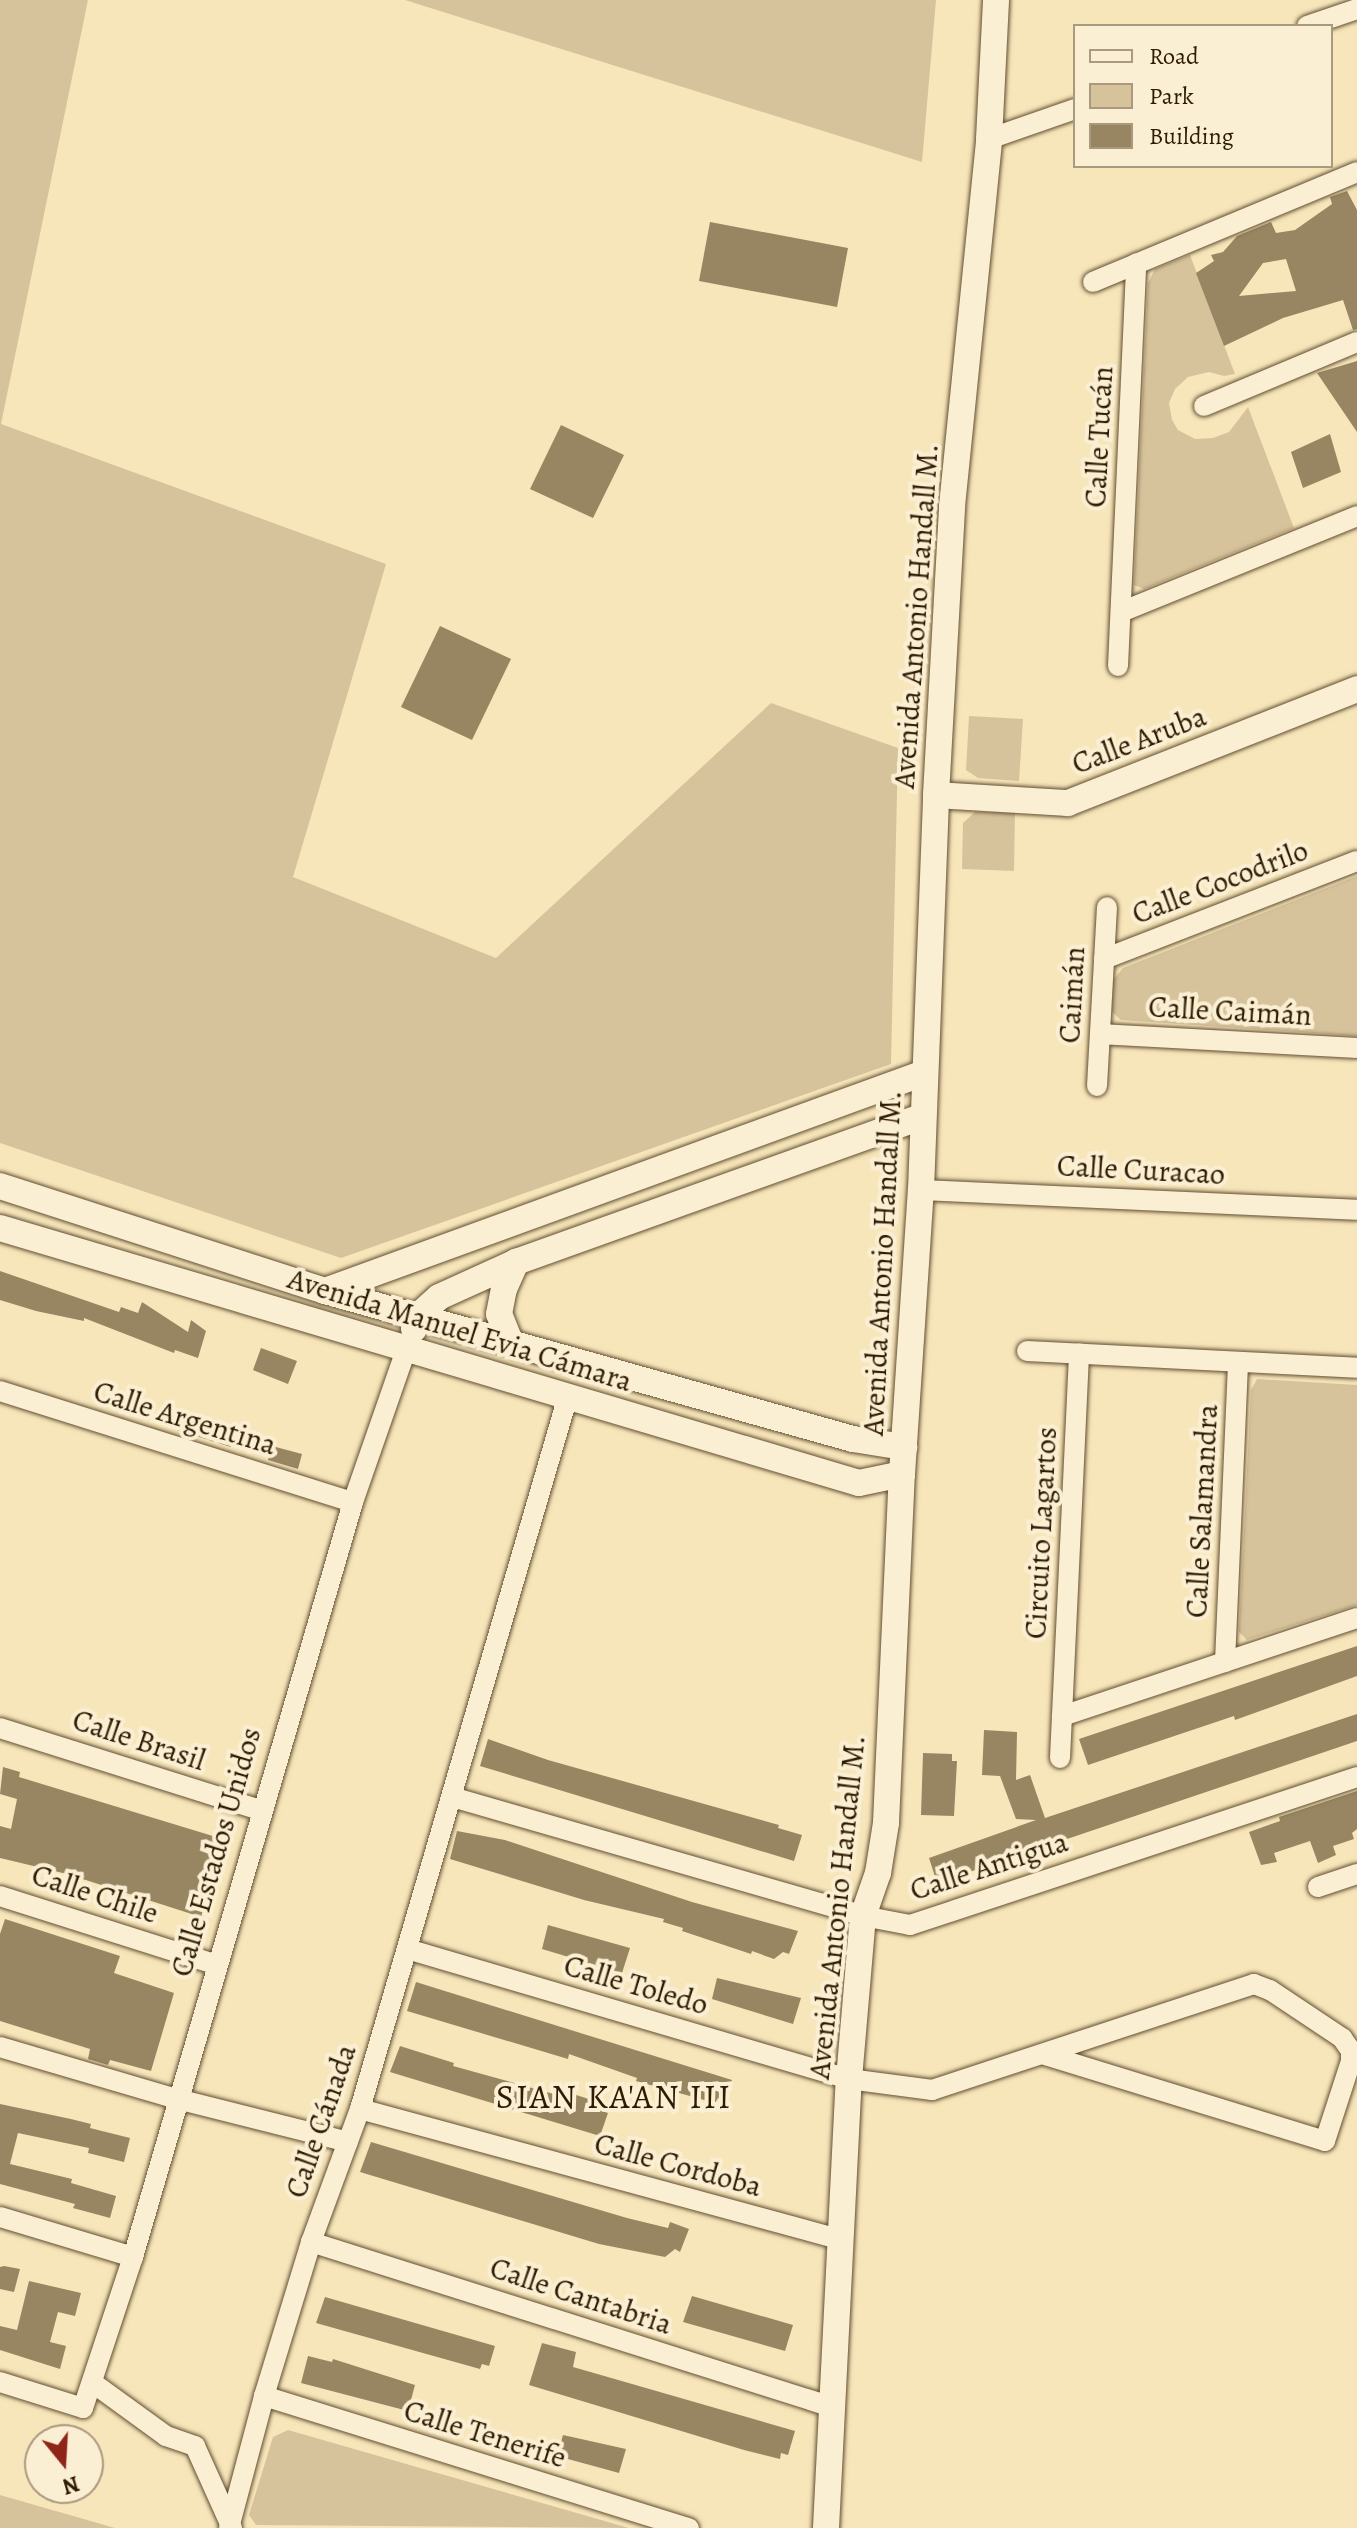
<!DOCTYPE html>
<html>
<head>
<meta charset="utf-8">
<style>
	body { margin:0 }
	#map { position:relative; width:1357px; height:2528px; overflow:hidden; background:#f8e6bb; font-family:Alegreya,serif }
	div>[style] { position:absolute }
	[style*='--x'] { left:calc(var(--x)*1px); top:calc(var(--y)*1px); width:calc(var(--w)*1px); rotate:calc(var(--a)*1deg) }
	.green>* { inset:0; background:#d6c39c }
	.building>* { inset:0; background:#988562 }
	.roads { filter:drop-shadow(0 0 2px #614e30) drop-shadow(0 0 2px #614e30) }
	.minor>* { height:20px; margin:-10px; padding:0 10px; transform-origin:10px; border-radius:10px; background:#faefd3 }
	.tertiary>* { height:26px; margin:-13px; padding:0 13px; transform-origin:13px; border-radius:13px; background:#faefd3 }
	span { translate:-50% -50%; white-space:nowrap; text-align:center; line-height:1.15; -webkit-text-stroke:8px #faefd3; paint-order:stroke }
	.street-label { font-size:30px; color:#2f1b02 }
	.quarter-label { font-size:34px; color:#2f1b02; letter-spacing:2px }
	.legend { position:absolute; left:1073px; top:24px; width:260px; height:144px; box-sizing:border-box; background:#faefd3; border:2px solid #a99a7f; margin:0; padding:10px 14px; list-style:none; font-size:24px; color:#2f1b02 }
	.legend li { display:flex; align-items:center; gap:16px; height:40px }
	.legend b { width:40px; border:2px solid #a99a7f }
	.north { position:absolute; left:24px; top:2424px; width:80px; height:80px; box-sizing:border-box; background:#faefd3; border:2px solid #a99a7f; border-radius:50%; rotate:162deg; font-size:22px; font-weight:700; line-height:32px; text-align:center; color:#2f1b02 }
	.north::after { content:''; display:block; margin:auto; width:28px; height:36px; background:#8f2418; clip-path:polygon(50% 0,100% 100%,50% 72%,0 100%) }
</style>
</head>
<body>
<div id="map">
	<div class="green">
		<i style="clip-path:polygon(0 0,88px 0,1px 424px,386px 564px,293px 877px,496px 958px,771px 703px,898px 748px,891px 1064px,341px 1258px,0 1143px)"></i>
		<i style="clip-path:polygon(405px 0,936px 0,922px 162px)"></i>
		<i style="clip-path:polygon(1190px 255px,1235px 374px,1224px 376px,1209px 372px,1188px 377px,1175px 389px,1169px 403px,1172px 420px,1178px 430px,1195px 439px,1213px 438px,1229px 432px,1248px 407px,1294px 528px,1144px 589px,1134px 585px,1148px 283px,1155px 269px)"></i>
		<i style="clip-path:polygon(969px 716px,1023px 719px,1019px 781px,978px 778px,966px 770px)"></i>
		<i style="clip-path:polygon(975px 812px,1015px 813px,1014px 871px,962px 869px,963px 823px)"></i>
		<i style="clip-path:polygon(1357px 876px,1357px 1036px,1121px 1020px,1112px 1012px,1113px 980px,1123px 968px)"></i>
		<i style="clip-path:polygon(1257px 1379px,1357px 1385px,1357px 1605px,1247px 1640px,1239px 1632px,1251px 1390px)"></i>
		<i style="clip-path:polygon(288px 2430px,629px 2528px,256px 2525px,249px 2515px,273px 2437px)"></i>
		<i style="clip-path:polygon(0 2495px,115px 2528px,0 2528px)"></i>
	</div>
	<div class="building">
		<i style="clip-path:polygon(evenodd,1347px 191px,1357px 210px,1357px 329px,1353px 330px,1343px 300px,1283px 318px,1224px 346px,1196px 273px,1214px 261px,1211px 255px,1223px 252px,1237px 236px,1271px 222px,1276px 233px,1295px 230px,1332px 204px,1330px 197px,1347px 191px,1286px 259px,1296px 291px,1239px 296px,1263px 263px,1286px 259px)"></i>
		<i style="clip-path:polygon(710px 222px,848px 248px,837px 307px,699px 281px)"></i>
		<i style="clip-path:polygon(1357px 361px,1357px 432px,1317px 373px)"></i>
		<i style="clip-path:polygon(561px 425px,624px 455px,593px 518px,530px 489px)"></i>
		<i style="clip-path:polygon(1330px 434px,1341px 472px,1303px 488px,1291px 452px)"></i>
		<i style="clip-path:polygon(440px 626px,511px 659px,472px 740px,401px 707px)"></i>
		<i style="clip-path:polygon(0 1271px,119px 1312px,121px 1307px,138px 1313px,142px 1302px,188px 1332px,191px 1320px,206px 1331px,198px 1358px,175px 1350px,174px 1353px,84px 1318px,84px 1321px,36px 1311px,0 1300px)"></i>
		<i style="clip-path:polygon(261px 1348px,297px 1361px,288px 1384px,253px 1370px)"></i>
		<i style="clip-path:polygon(183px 1416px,218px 1431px,218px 1428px,239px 1433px,234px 1448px,177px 1430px)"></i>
		<i style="clip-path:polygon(272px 1446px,302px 1454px,298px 1469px,268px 1460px)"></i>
		<i style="clip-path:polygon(1357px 1646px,1357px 1676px,1235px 1720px,1234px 1716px,1088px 1765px,1079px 1739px)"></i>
		<i style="clip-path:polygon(1357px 1714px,1357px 1741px,937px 1883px,929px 1858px,1036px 1820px,1016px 1819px,1000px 1776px,982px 1775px,984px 1730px,1017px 1732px,1016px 1780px,1030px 1775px,1045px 1818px)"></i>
		<i style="clip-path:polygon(488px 1739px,548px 1760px,779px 1825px,778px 1828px,802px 1835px,794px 1861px,480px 1766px)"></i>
		<i style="clip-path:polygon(923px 1753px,952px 1754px,952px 1761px,957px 1761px,954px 1816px,921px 1815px)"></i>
		<i style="clip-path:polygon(3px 1767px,20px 1772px,19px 1777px,226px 1840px,215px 1864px,201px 1917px,67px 1874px,0 1858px,0 1826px,11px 1829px,17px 1799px,0 1794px)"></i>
		<i style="clip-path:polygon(1357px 1791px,1357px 1829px,1352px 1833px,1354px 1839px,1333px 1846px,1336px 1855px,1318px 1863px,1310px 1841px,1274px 1853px,1277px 1862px,1261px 1865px,1249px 1832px,1280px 1821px,1279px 1817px)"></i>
		<i style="clip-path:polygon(457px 1831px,505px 1840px,692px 1902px,798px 1931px,789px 1954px,783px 1952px,774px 1959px,752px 1951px,751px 1954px,682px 1931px,683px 1928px,663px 1922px,664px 1919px,584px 1900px,450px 1859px)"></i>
		<i style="clip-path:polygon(5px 1919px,120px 1956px,114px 1973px,174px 1993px,151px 2071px,110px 2060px,108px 2065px,88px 2059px,90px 2049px,0 2021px,0 1934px)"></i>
		<i style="clip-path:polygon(548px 1925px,630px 1948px,622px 1973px,542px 1949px)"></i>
		<i style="clip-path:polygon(717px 1978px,801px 1998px,793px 2024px,712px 1999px)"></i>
		<i style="clip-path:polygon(416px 1982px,732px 2080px,726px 2100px,718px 2098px,715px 2103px,636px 2081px,637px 2078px,569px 2054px,568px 2059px,407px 2011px)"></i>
		<i style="clip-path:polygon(400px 2046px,454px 2063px,453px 2066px,568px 2098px,570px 2093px,601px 2103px,599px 2110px,608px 2113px,600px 2136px,390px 2072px)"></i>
		<i style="clip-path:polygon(0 2104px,71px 2119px,91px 2124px,90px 2128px,130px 2138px,124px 2162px,88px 2153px,89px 2148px,18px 2133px,10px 2164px,72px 2179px,71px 2183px,116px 2196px,110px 2218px,73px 2208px,75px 2204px,0 2184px)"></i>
		<i style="clip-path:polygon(371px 2142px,627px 2218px,668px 2228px,670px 2222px,689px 2229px,680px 2252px,675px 2249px,665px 2257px,599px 2244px,360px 2172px)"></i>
		<i style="clip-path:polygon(4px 2266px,20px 2269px,14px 2292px,0 2289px,0 2267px)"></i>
		<i style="clip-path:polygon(29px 2281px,81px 2293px,75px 2316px,58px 2312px,50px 2342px,66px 2346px,60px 2369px,0 2350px,0 2326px,17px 2330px)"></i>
		<i style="clip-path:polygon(692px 2296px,793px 2325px,785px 2351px,683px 2322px)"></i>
		<i style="clip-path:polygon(325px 2297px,495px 2346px,489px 2366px,482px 2364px,480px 2369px,316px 2323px)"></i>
		<i style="clip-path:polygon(542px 2343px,576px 2352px,573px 2367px,580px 2369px,795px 2431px,788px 2455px,781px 2453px,780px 2459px,744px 2450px,529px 2385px)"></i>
		<i style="clip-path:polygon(308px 2356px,332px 2362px,333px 2359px,415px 2385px,408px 2411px,301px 2383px)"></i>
		<i style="clip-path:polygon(563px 2435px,626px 2449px,619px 2473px,557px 2456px)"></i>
	</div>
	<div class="roads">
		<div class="minor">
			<i style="--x:1307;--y:26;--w:53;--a:-18.8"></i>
			<i style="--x:989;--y:139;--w:91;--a:-19.2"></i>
			<i style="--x:1093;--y:282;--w:286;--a:-22.6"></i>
			<i style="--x:1204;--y:406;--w:166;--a:-22.7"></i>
			<i style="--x:1121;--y:612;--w:255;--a:-22.1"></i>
			<i style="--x:1118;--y:666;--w:403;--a:-87.4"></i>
			<i style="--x:1104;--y:959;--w:271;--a:-21.2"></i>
			<i style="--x:1100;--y:1034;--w:257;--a:3.1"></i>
			<i style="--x:1097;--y:1086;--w:179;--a:-86.8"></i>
			<i style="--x:921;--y:1190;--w:436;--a:2.6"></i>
			<i style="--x:1027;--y:1351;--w:330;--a:2.9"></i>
			<i style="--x:0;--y:1391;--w:370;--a:17.5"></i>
			<i style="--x:1225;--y:1662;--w:300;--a:-87.5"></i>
			<i style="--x:1062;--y:1716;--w:311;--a:-18.4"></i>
			<i style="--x:0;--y:1728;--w:273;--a:17.5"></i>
			<i style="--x:1060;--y:1758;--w:405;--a:-87.3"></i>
			<i style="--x:452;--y:1797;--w:428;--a:16.1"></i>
			<i style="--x:863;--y:1916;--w:48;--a:10.8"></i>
			<i style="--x:910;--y:1925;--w:471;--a:-18.3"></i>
			<i style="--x:1318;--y:1887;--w:41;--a:-18.4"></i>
			<i style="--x:0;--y:1896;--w:228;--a:17.6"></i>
			<i style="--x:407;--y:1949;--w:461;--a:16.4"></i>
			<i style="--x:849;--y:2079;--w:84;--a:7.5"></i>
			<i style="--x:932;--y:2090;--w:339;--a:-18.2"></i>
			<i style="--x:1254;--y:1984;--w:17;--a:21"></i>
			<i style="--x:1270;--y:1990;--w:87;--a:33.7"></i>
			<i style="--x:1342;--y:2038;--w:16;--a:55"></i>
			<i style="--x:1351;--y:2051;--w:10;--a:90"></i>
			<i style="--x:1351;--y:2061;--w:84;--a:108"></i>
			<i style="--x:1325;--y:2141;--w:293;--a:-162.9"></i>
			<i style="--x:0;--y:2047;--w:184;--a:16.4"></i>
			<i style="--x:177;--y:2099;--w:176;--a:14.1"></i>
			<i style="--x:360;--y:2109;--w:499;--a:15.2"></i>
			<i style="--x:0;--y:2217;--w:139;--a:16.7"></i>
			<i style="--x:311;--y:2242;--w:547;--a:17.57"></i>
			<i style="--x:0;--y:2382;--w:87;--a:17.4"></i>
			<i style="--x:83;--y:2408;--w:159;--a:-71.7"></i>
			<i style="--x:133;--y:2257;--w:786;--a:-73.75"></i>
			<i style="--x:353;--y:1502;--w:164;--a:-70.8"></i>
			<i style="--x:93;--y:2383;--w:90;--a:36"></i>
			<i style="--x:166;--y:2436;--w:31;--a:19"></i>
			<i style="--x:195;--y:2446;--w:90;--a:65.7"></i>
			<i style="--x:264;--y:2396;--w:445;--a:17.3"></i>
			<i style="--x:229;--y:2528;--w:137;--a:-75.1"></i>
			<i style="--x:264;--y:2396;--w:161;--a:-73"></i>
			<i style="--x:311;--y:2242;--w:142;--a:-69.8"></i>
			<i style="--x:360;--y:2109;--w:743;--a:-73.74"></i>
		</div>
		<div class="tertiary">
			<i style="--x:936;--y:795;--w:132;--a:3.5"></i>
			<i style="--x:1068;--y:803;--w:311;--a:-21.5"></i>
			<i style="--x:0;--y:1186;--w:342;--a:17.9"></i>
			<i style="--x:325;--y:1291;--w:548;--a:15.66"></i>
			<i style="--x:853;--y:1439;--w:52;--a:8.9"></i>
			<i style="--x:0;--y:1228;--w:896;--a:16.53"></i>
			<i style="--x:859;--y:1483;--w:44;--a:-11.8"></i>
			<i style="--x:325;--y:1291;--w:637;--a:-20"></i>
			<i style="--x:414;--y:1329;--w:14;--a:-73"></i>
			<i style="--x:418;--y:1316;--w:28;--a:-42"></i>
			<i style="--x:439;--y:1297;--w:85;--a:-24.4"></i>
			<i style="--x:516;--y:1262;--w:431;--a:-19.7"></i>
			<i style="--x:510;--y:1341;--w:29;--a:-112"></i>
			<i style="--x:499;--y:1314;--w:25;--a:-79"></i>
			<i style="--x:504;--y:1289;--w:30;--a:-66"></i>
			<i style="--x:826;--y:2528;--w:450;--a:-87.1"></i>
			<i style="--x:849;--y:2079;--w:164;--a:-85.1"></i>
			<i style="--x:863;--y:1916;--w:46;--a:-70.8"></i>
			<i style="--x:878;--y:1873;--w:51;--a:-80.9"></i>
			<i style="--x:886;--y:1823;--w:349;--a:-87.4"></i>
			<i style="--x:902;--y:1474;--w:285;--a:-86.2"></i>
			<i style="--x:921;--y:1190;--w:395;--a:-87.8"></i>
			<i style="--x:936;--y:795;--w:289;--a:-86.8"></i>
			<i style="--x:952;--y:506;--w:369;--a:-84.2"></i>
			<i style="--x:989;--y:139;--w:139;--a:-87.1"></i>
		</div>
	</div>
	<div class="street-label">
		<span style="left:1099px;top:437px;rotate:-87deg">Calle Tucán</span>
		<span style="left:916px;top:616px;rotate:-86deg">Avenida Antonio Handall M.</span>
		<span style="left:1139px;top:740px;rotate:-21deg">Calle Aruba</span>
		<span style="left:1220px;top:882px;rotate:-21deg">Calle Cocodrilo</span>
		<span style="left:1072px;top:995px;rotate:-87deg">Caimán</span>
		<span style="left:1230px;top:1011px;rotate:3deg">Calle Caimán</span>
		<span style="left:1141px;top:1170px;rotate:3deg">Calle Curacao</span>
		<span style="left:882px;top:1263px;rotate:-87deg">Avenida Antonio Handall M.</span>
		<span style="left:460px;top:1330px;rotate:17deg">Avenida Manuel Evia Cámara</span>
		<span style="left:185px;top:1418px;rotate:17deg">Calle Argentina</span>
		<span style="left:1202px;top:1511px;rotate:-87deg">Calle Salamandra</span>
		<span style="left:1041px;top:1533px;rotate:-87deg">Circuito Lagartos</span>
		<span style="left:139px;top:1740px;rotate:18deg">Calle Brasil</span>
		<span style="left:216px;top:1852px;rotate:-74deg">Calle Estados Unidos</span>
		<span style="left:989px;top:1866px;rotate:-18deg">Calle Antigua</span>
		<span style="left:95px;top:1894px;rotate:18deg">Calle Chile</span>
		<span style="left:837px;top:1907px;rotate:-84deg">Avenida Antonio Handall M.</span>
		<span style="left:636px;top:1985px;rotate:16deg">Calle Toledo</span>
		<span style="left:321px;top:2121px;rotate:-71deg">Calle Cánada</span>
		<span style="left:678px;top:2165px;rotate:15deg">Calle Cordoba</span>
		<span style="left:581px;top:2296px;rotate:18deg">Calle Cantabria</span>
		<span style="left:485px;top:2434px;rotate:17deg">Calle Tenerife</span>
	</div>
	<div class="quarter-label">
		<span style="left:614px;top:2097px">SIAN KA'AN III</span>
	</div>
	<ul class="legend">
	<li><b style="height:10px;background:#faefd3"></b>Road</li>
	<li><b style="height:22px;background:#d6c39c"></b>Park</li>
	<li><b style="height:22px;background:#988562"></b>Building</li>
	</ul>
	<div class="north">N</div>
</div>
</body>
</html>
